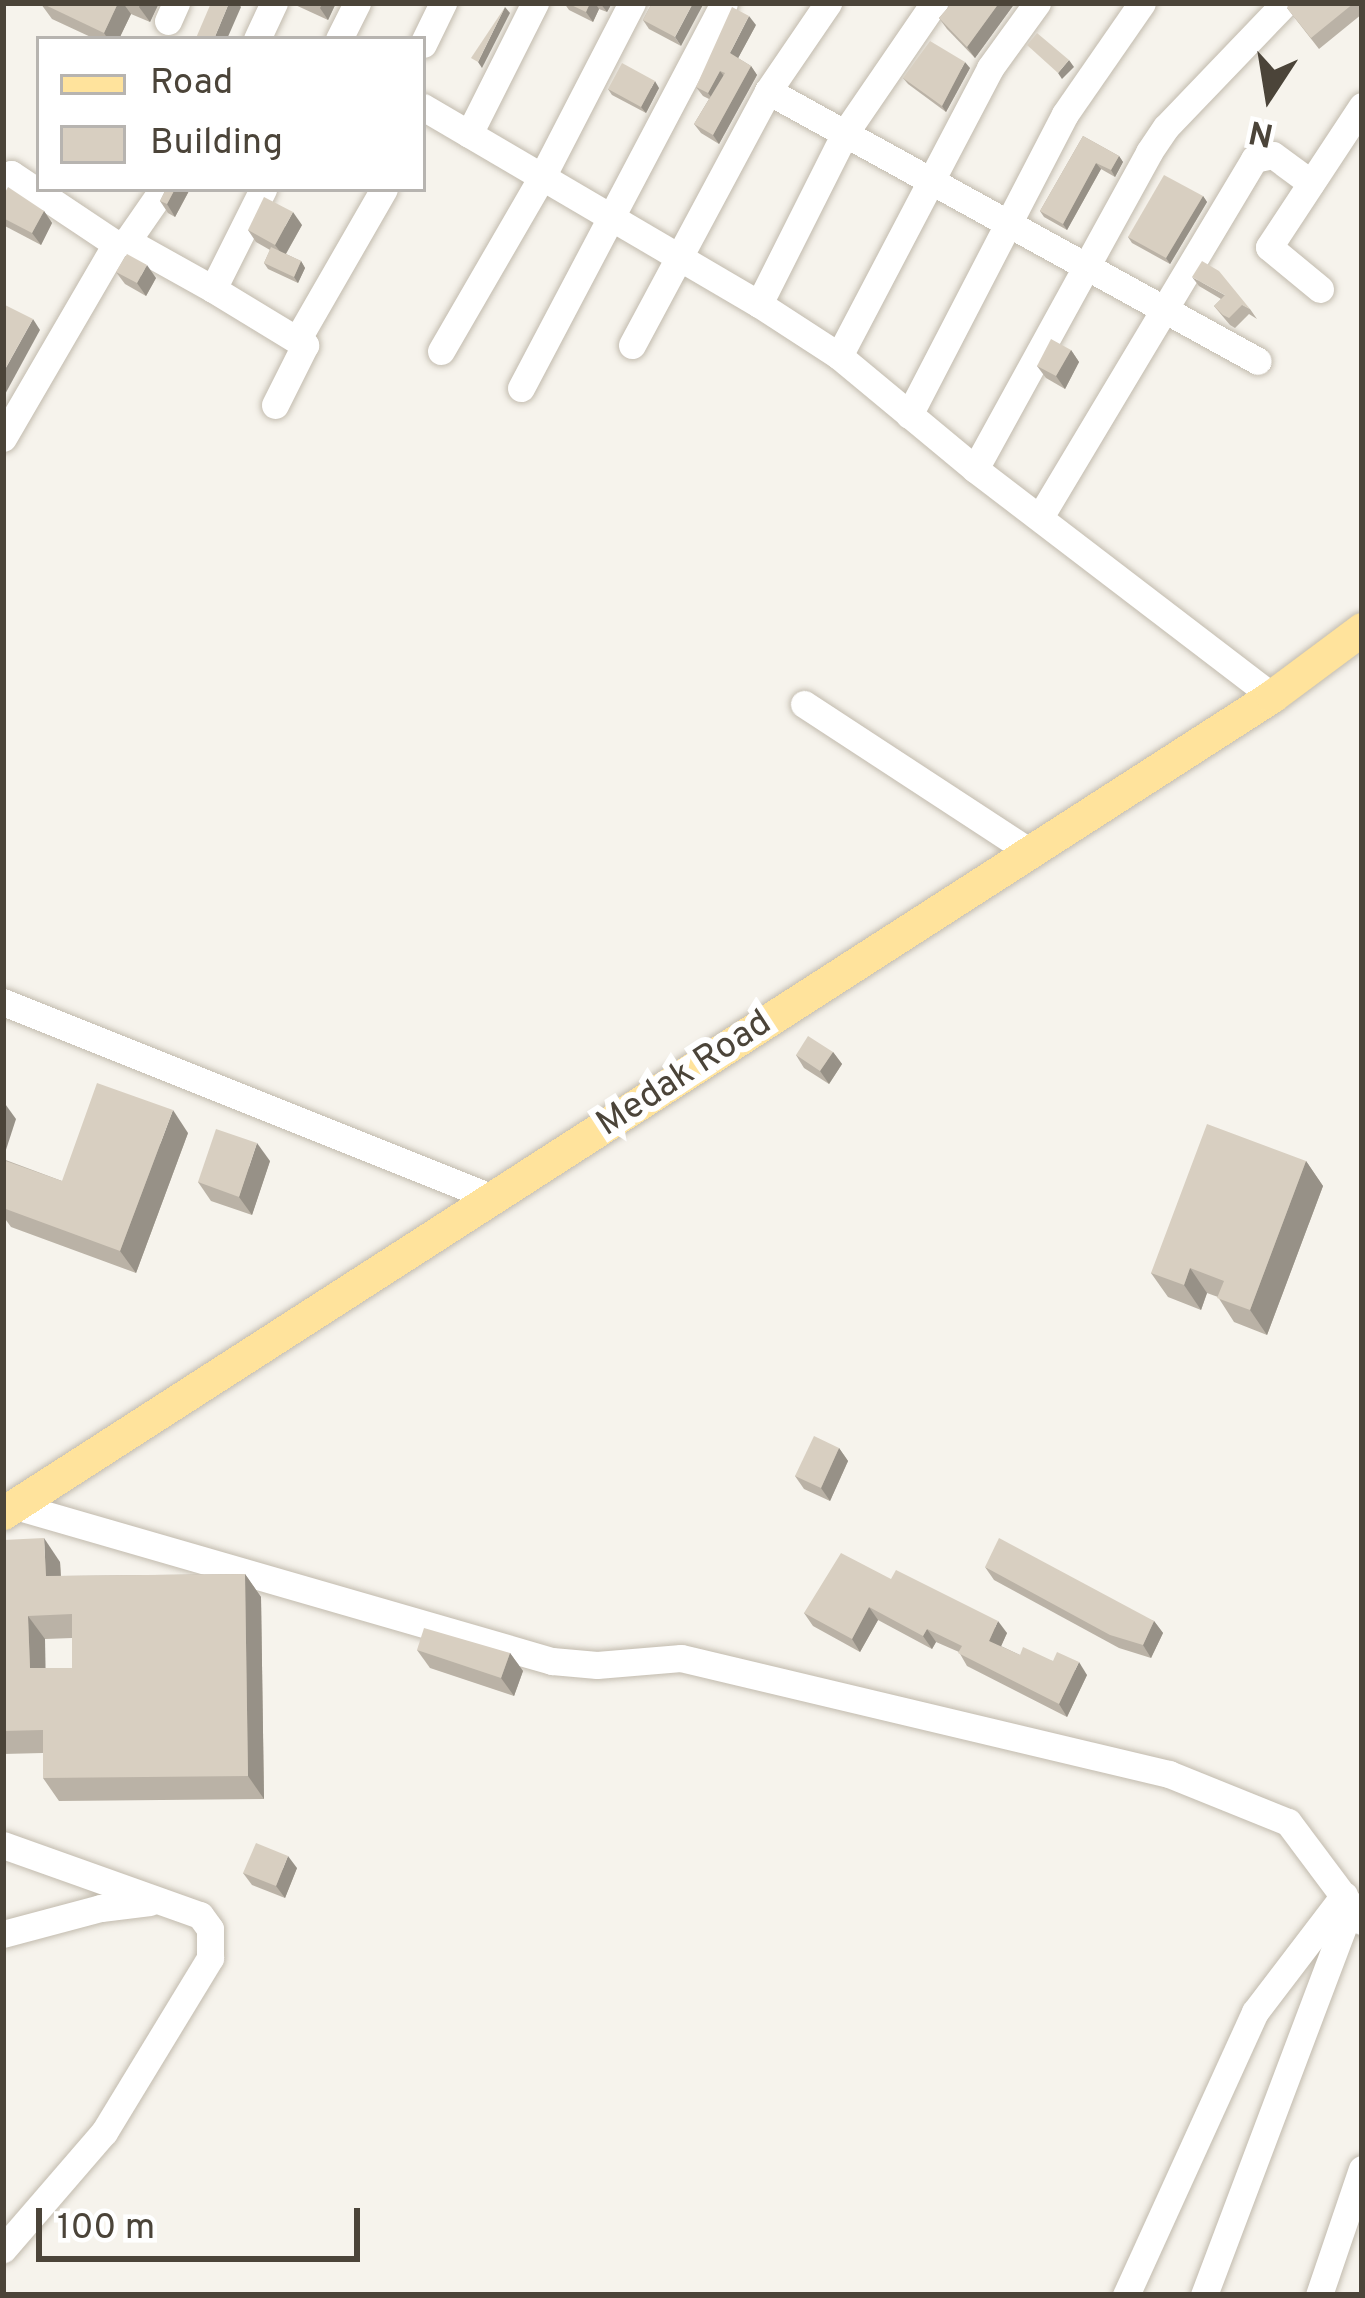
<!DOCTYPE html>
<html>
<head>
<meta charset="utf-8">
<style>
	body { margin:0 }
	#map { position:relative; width:1365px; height:2298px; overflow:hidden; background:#f6f3ec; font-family:Overpass,sans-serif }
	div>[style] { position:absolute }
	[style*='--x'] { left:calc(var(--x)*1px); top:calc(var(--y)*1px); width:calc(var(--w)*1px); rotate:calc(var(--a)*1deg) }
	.roads { filter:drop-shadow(0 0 3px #c2bbae) drop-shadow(0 0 3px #c2bbae) }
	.minor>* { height:27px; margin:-13.5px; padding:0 13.5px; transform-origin:13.5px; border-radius:13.5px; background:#fff }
	.major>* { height:33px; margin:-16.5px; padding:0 16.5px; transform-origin:16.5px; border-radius:16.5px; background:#ffe39c }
	.wall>* { inset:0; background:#bab2a6 }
	.shaded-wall>* { inset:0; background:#979187 }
	.building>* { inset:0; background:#d8cfc1 }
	span { translate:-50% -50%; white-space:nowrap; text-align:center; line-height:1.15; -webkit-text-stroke:12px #fff; paint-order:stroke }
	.street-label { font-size:36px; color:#4b4439 }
	.frame { position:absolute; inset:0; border:6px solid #4b4439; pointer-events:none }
	.legend { position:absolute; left:36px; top:36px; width:390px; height:156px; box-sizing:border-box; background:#fff; border:3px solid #b7b4b0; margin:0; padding:15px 21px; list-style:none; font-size:36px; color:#4b4439 }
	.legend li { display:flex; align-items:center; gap:24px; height:60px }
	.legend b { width:60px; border:3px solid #b7b4b0 }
	.north { position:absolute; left:1209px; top:36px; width:120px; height:120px; -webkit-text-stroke:9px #fff; paint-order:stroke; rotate:192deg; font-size:33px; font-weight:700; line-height:48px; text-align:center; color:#4b4439 }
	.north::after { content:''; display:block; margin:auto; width:42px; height:54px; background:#4b4439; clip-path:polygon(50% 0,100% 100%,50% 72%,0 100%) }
	.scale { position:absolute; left:36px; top:2208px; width:324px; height:54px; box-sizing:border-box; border:6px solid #4b4439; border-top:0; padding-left:15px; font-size:36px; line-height:42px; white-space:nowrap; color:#4b4439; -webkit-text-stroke:9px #fff; paint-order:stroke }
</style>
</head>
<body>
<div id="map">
	<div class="roads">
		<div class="minor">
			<i style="--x:168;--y:21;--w:20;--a:-66"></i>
			<i style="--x:257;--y:39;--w:40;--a:-65"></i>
			<i style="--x:339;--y:39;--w:40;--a:-63.4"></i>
			<i style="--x:423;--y:44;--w:46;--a:-64"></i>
			<i style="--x:768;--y:91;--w:559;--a:28.86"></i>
			<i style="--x:423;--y:107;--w:389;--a:30.4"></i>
			<i style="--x:759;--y:304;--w:95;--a:33"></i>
			<i style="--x:839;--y:356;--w:177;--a:39.7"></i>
			<i style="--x:975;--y:469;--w:374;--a:37.4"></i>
			<i style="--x:469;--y:134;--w:147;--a:-63.3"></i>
			<i style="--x:3;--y:188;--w:16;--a:-60"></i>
			<i style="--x:11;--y:174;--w:126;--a:33.7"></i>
			<i style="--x:127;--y:241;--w:63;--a:-55.3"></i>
			<i style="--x:213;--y:289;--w:108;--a:31.3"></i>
			<i style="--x:305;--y:345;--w:67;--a:116.6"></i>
			<i style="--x:1320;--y:289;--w:66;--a:-140.5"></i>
			<i style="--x:1269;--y:247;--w:169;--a:-56.6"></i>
			<i style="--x:759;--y:304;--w:191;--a:-63.3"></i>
			<i style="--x:845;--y:133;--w:158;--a:-55.6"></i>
			<i style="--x:297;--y:340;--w:174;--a:-60.1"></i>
			<i style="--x:632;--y:345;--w:288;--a:-61.8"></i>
			<i style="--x:768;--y:91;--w:107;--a:-55.7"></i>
			<i style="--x:441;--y:351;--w:201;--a:-59.9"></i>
			<i style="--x:542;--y:177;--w:196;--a:-62.7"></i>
			<i style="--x:839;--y:356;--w:325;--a:-62.3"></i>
			<i style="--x:990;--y:68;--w:80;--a:-54.1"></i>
			<i style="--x:521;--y:388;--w:435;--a:-62.2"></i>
			<i style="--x:909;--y:415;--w:339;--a:-62.6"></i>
			<i style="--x:1065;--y:114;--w:135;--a:-55.3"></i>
			<i style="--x:3;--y:438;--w:225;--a:-59.8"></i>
			<i style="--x:116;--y:244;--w:11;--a:-15"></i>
			<i style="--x:127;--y:241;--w:98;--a:29.2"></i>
			<i style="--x:213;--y:289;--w:112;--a:-63.4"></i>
			<i style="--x:975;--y:469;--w:362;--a:-61.2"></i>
			<i style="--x:1149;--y:152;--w:30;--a:-56"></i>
			<i style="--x:1166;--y:127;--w:172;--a:-46.2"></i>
			<i style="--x:1040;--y:517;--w:417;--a:-59.1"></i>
			<i style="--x:1254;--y:159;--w:19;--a:-12"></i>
			<i style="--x:1273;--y:155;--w:47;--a:36.4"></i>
			<i style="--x:804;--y:704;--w:270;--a:33.2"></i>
			<i style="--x:3;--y:1002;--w:528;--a:21.8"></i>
			<i style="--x:19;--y:1507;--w:555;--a:16.12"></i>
			<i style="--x:552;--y:1661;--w:45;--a:5.1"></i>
			<i style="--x:597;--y:1665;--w:84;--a:-4.8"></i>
			<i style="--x:681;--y:1658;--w:502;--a:13.37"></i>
			<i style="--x:1169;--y:1774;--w:128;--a:22"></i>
			<i style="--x:1288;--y:1822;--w:124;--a:53.2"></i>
			<i style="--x:3;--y:1845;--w:209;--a:19.6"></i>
			<i style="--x:200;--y:1915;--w:17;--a:54"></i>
			<i style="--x:210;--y:1929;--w:29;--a:90"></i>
			<i style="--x:210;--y:1958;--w:204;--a:121.3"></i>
			<i style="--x:104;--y:2132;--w:155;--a:130.8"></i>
			<i style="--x:3;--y:1934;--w:101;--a:-14.9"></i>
			<i style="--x:101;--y:1908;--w:49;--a:-7"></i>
			<i style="--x:1126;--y:2295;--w:311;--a:-65.5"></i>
			<i style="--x:1255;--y:2012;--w:147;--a:-52.7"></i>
			<i style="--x:1204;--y:2295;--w:417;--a:-69.3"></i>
			<i style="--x:1319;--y:2295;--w:133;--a:-71.2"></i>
		</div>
		<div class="major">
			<i style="--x:3;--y:1513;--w:1509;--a:-32.77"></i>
			<i style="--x:1272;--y:696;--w:112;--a:-36.7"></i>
		</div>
	</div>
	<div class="wall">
		<i style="clip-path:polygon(159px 3px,150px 22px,131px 14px,119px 39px,95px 39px,52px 19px,41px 4px)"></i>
		<i style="clip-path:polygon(291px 3px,336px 3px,328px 20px)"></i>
		<i style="clip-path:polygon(564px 3px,612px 3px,607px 12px,599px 9px,593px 22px,569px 10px)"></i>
		<i style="clip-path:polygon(652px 3px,681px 46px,649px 29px,643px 20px)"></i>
		<i style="clip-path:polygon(952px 3px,1015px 3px,975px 58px,947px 29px,939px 18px)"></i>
		<i style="clip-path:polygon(1317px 3px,1362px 3px,1362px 14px,1319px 49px,1287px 8px,1314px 6px)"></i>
		<i style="clip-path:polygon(756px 25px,738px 58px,751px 66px,757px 75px,719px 144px,701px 133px,694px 124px,709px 99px,703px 96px,696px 87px)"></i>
		<i style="clip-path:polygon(970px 68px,946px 112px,908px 84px,903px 78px)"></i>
		<i style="clip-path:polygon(659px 88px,646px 113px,612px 95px,608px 89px)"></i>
		<i style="clip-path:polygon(1083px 136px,1119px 156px,1123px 162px,1115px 177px,1101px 169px,1067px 230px,1044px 217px,1040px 211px)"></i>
		<i style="clip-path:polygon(166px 189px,190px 189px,175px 217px,168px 213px,160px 201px)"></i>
		<i style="clip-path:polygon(3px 196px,44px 211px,52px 223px,41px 245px,3px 225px)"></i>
		<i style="clip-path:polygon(1203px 196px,1207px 202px,1170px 264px,1132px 243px,1128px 237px)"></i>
		<i style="clip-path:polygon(302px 225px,286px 254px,301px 261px,305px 268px,298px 283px,268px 269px,264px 263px,270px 250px,256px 242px,248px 230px)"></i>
		<i style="clip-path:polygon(116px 272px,156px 278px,146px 296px,125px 284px)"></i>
		<i style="clip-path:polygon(1192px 277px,1250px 309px,1257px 319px,1249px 314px,1235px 328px,1230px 325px,1214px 306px,1221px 299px,1199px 286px)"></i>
		<i style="clip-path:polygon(1071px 350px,1079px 362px,1065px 389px,1046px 378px,1037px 366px)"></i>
		<i style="clip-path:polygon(833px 1052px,842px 1064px,829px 1084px,804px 1068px,796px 1055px)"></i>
		<i style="clip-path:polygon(188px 1133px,136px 1273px,11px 1227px,3px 1216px,3px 1159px,62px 1181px)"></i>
		<i style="clip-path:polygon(270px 1161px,252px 1215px,211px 1201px,198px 1182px)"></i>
		<i style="clip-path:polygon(1306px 1161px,1323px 1186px,1267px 1335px,1234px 1322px,1218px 1297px,1207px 1293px,1201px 1310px,1168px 1297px,1151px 1273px)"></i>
		<i style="clip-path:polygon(839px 1448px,848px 1461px,830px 1501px,804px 1489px,795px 1476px)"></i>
		<i style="clip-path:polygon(evenodd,3px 1540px,60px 1562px,61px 1576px,245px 1574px,261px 1597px,264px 1799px,59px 1801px,43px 1778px,43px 1753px,3px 1754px,3px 1540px,72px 1638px,72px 1668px,45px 1668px,45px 1639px,72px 1638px)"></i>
		<i style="clip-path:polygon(985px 1567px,1154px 1621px,1163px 1633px,1151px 1658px,1119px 1648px,994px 1580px)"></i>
		<i style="clip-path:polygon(891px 1579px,1007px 1633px,1001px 1646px,1020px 1655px,1053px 1661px,1087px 1675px,1067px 1717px,967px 1666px,959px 1652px,936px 1642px,932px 1649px,878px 1620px,860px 1652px,813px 1626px,804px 1613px)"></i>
		<i style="clip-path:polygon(417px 1650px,510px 1653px,523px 1671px,514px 1696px,430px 1668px)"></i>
		<i style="clip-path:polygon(297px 1868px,285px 1898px,252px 1885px,243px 1873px)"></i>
	</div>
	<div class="shaded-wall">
		<i style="clip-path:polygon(118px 3px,123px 3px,131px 14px,119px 39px,108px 39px,104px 33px)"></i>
		<i style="clip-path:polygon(141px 3px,159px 3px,150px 22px,139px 7px)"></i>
		<i style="clip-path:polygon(229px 3px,238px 3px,241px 7px,227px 39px,214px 39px)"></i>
		<i style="clip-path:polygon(323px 3px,336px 3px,328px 20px,320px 8px)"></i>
		<i style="clip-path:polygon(590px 3px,595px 3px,599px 9px,593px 22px,586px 12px)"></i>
		<i style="clip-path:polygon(600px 3px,612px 3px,607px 12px)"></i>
		<i style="clip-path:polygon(693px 3px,704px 3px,681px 46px,675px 37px)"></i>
		<i style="clip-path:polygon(999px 3px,1015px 3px,975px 58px,967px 47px)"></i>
		<i style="clip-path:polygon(505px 7px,510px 13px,482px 68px,478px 62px)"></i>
		<i style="clip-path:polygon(749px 16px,756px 25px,736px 62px,730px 53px)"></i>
		<i style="clip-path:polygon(1069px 60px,1074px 67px,1062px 79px,1058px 73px)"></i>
		<i style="clip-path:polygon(965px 62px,970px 68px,946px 112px,942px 106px)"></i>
		<i style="clip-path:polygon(751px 66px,757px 75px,719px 144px,713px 135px)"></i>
		<i style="clip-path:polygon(720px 71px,727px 80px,715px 102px,708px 93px)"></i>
		<i style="clip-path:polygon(655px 81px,659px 88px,646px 113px,641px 107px)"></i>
		<i style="clip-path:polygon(1119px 156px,1123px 162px,1115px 177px,1111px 170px)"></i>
		<i style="clip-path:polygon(1096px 163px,1101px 169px,1067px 230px,1063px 224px)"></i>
		<i style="clip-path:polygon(175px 189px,190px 189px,175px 217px,167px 204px)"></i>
		<i style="clip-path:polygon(1203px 196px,1207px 202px,1170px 264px,1166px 258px)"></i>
		<i style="clip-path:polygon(44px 211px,52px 223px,41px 245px,32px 233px)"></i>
		<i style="clip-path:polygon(293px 212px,302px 225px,284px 257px,275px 245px)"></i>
		<i style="clip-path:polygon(301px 261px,305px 268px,298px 283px,294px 277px)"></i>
		<i style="clip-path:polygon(147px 265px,156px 278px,146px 296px,137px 283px)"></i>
		<i style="clip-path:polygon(33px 319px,40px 330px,3px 398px,3px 373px)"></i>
		<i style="clip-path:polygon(1071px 350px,1079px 362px,1065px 389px,1056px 376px)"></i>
		<i style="clip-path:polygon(833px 1052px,842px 1064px,829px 1084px,820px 1071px)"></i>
		<i style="clip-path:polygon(3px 1101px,16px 1119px,3px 1159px)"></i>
		<i style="clip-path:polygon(173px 1110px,188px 1133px,136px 1273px,120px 1251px)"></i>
		<i style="clip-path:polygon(257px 1143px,270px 1161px,252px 1215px,239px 1197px)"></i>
		<i style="clip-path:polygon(1306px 1161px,1323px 1186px,1267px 1335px,1250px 1310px)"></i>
		<i style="clip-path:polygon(1190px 1268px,1207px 1293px,1201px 1310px,1184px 1285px)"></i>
		<i style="clip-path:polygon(839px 1448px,848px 1461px,830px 1501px,821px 1488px)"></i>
		<i style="clip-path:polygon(44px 1538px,60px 1562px,62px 1600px,46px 1576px)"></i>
		<i style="clip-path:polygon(245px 1574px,261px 1597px,264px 1799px,248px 1776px)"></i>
		<i style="clip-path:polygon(869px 1607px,878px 1620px,860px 1652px,852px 1639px)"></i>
		<i style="clip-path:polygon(28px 1616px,45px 1639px,46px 1692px,30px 1668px)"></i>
		<i style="clip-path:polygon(998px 1621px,1007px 1633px,998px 1653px,989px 1641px)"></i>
		<i style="clip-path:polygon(1154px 1621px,1163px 1633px,1151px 1658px,1143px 1645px)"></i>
		<i style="clip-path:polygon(927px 1629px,936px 1642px,932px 1649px,923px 1636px)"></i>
		<i style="clip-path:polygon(510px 1653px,523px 1671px,514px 1696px,501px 1678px)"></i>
		<i style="clip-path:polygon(1079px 1662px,1087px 1675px,1067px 1717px,1059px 1704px)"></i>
		<i style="clip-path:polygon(288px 1856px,297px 1868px,285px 1898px,276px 1886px)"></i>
	</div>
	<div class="building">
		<i style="clip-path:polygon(41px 3px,118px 3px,104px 33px)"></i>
		<i style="clip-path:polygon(211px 3px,229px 3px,214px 39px,199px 39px,196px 38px)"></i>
		<i style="clip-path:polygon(567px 3px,590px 3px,586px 12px)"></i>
		<i style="clip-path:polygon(652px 3px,693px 3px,675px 37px,643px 20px)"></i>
		<i style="clip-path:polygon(952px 3px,999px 3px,967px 47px,939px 18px)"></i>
		<i style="clip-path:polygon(1289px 3px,1311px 3px,1314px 6px,1317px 3px,1354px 3px,1311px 38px,1287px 8px)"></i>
		<i style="clip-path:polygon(505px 7px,478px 62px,471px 58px)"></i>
		<i style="clip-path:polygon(732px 7px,749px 16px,730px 53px,751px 66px,713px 135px,694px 124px,725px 73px,720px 71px,708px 93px,696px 87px)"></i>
		<i style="clip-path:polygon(1037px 33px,1069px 60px,1058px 73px,1027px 45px)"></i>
		<i style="clip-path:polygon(930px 41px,965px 62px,942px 106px,903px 78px)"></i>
		<i style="clip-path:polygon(622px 63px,655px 81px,641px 107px,608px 89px)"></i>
		<i style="clip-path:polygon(1083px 136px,1119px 156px,1111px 170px,1096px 163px,1063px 224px,1040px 211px)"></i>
		<i style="clip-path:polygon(1164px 175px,1203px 196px,1166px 258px,1128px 237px)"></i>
		<i style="clip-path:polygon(8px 187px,44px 211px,32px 233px,3px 218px,3px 196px)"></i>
		<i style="clip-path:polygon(166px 189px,175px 189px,167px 204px,160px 201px)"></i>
		<i style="clip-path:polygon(264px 197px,293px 212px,275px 245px,248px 230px)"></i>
		<i style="clip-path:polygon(271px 247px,301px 261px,294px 277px,264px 263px)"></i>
		<i style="clip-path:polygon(127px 254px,147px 265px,137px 283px,116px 272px)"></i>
		<i style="clip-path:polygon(1202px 261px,1219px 271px,1250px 309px,1242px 305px,1229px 318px,1223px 315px,1214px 306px,1225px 295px,1192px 277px)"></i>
		<i style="clip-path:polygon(3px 304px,33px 319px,3px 373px)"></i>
		<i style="clip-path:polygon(1051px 339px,1071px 350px,1056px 376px,1037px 366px)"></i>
		<i style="clip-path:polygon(808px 1036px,833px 1052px,820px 1071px,796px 1055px)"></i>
		<i style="clip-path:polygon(97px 1083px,173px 1110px,120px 1251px,3px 1208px,3px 1160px,62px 1181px)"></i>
		<i style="clip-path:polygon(1207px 1124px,1306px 1161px,1250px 1310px,1217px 1298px,1224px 1281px,1190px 1268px,1184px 1285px,1151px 1273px)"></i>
		<i style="clip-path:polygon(216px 1129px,257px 1143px,239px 1197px,198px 1182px)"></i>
		<i style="clip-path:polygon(814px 1436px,839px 1448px,821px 1488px,795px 1476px)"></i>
		<i style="clip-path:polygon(evenodd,44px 1538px,46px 1576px,245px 1574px,248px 1776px,43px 1778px,43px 1730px,3px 1731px,3px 1540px,44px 1538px,72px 1614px,72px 1668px,30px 1668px,28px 1616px,72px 1614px)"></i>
		<i style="clip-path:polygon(999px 1538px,1154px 1621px,1143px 1645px,1110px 1635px,985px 1567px)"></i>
		<i style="clip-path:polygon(841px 1553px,891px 1579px,896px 1570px,998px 1621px,989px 1641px,1020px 1655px,1023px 1647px,1053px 1661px,1057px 1652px,1079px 1662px,1059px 1704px,958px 1653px,962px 1646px,927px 1629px,923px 1636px,869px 1607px,852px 1639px,804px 1613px)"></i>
		<i style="clip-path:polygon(424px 1628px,510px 1653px,501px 1678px,417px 1650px)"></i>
		<i style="clip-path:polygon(256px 1843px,288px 1856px,276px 1886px,243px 1873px)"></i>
	</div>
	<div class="street-label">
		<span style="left:685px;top:1075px;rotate:-33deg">Medak Road</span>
	</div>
	<div class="frame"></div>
	<ul class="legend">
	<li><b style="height:15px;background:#ffe39c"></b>Road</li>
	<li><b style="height:33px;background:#d8cfc1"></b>Building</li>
	</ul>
	<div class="north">N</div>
	<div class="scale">100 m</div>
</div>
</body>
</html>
